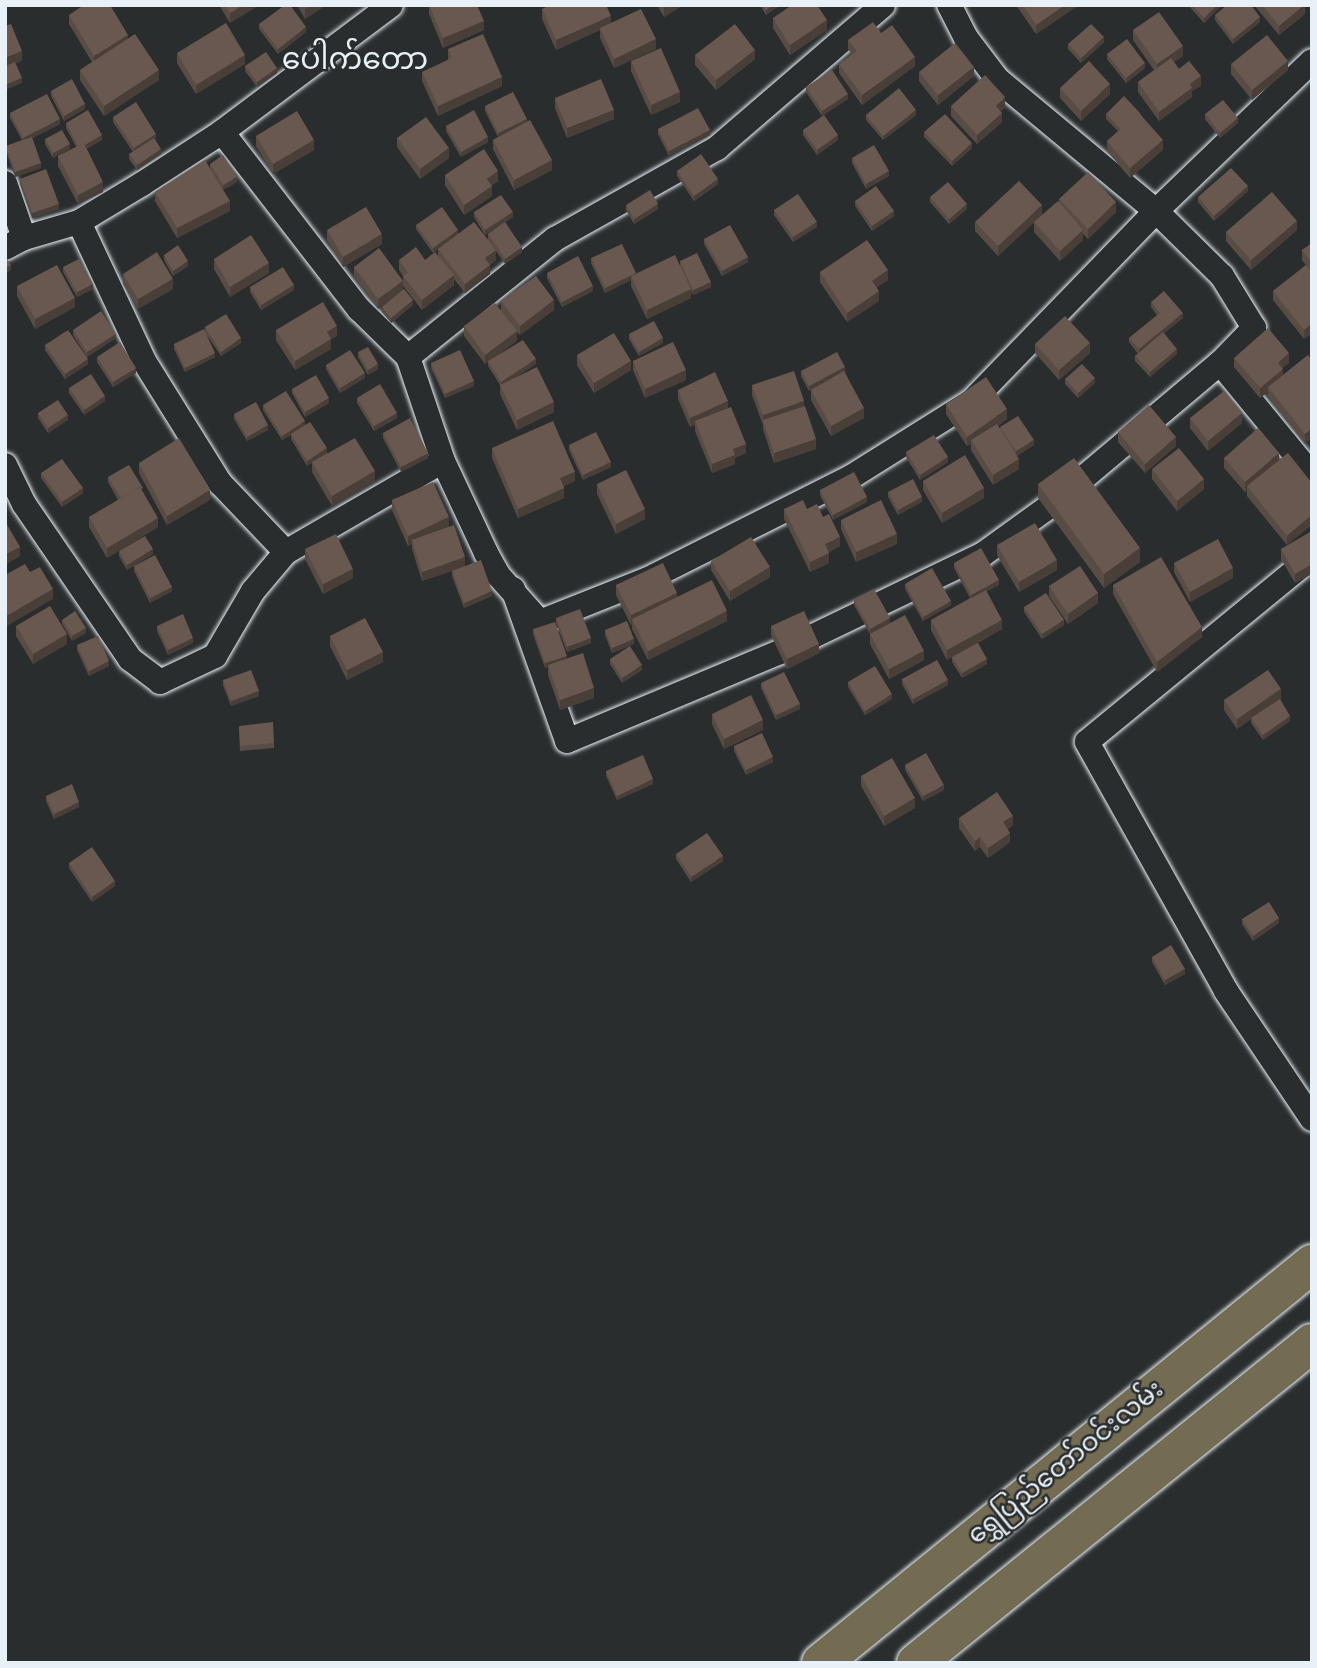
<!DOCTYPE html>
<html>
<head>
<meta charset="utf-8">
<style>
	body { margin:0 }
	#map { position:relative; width:1317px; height:1668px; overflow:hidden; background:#2a2d2e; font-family:"Comic Neue","Noto Sans Myanmar",sans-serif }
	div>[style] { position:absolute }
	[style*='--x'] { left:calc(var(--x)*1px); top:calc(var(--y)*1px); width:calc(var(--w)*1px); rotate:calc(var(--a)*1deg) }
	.roads { filter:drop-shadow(0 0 2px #e8f1f8) drop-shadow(0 0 2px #e8f1f8) }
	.street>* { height:24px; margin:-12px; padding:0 12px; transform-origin:12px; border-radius:12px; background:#2a2d2e }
	.primary>* { height:38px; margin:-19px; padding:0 19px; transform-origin:19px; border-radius:19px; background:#736b52 }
	.wall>* { inset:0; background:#594c45 }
	.shaded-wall>* { inset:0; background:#493e38 }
	.building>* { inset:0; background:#685850 }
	span { translate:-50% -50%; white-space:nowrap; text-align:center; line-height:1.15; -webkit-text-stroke:5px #2a2d2e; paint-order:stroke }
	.street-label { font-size:26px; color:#e8f1f8 }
	.quarter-label { font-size:30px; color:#e8f1f8 }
	.frame { position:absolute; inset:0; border:7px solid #e8f1f8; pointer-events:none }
</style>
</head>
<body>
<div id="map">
	<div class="roads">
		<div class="street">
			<i style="--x:222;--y:132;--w:224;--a:52.3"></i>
			<i style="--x:359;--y:309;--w:69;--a:44.4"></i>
			<i style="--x:408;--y:357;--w:189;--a:-38.8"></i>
			<i style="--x:555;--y:239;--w:186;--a:-29.3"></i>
			<i style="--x:717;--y:148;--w:219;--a:-40.7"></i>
			<i style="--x:5;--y:183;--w:58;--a:70.9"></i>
			<i style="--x:79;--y:222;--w:153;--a:64.9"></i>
			<i style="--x:144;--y:361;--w:144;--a:58.1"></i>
			<i style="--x:220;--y:483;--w:95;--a:46.3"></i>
			<i style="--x:286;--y:552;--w:181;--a:-30.1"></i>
			<i style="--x:5;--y:248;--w:21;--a:-28"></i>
			<i style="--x:24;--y:238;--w:57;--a:-16.2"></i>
			<i style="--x:79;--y:222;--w:74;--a:-31.1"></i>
			<i style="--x:142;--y:184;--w:95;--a:-33"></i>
			<i style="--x:222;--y:132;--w:211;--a:-36.9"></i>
			<i style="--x:408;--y:357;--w:110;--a:71.4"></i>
			<i style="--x:443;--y:461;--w:102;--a:64.9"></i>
			<i style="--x:486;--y:553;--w:25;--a:61"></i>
			<i style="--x:498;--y:575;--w:63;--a:48.2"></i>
			<i style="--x:540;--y:622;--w:116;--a:-21.7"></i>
			<i style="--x:648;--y:579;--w:227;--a:-26.7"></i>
			<i style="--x:851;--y:477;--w:143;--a:-32.1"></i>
			<i style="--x:972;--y:401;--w:264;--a:-45.9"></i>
			<i style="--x:1156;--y:211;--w:216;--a:-43.9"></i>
			<i style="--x:1220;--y:363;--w:145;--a:50.6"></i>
			<i style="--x:5;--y:465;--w:43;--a:64"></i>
			<i style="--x:24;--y:504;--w:188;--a:55.6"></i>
			<i style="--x:130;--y:659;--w:38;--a:37"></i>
			<i style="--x:160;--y:682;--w:61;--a:-25.3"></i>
			<i style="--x:215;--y:656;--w:75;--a:-59.7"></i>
			<i style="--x:253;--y:591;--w:51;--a:-49.8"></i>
			<i style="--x:1312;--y:557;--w:291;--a:140.6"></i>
			<i style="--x:1087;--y:742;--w:285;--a:60.8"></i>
			<i style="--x:1226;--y:991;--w:154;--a:56.1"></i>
			<i style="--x:513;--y:589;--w:161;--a:70.4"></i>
			<i style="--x:567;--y:741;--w:231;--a:-22.7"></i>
			<i style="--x:780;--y:652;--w:224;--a:-25.7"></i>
			<i style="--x:982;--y:555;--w:84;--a:-35.8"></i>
			<i style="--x:1050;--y:506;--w:222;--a:-40.1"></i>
			<i style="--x:1220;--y:363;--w:49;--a:-45.8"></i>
			<i style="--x:1254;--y:328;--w:61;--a:-121.6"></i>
			<i style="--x:1222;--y:276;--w:93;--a:-135.4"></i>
			<i style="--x:1156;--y:211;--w:205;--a:-140.3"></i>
			<i style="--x:998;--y:80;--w:53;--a:-127.3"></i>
			<i style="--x:966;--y:38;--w:37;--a:-117"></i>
		</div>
		<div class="primary">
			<i style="--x:821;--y:1663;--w:633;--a:-39.1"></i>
			<i style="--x:916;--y:1663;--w:509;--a:-38.94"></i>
		</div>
	</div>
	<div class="wall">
		<i style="clip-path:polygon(219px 5px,259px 5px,230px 23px)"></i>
		<i style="clip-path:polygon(297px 5px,326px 5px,305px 19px)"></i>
		<i style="clip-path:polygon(429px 5px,484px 30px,443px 48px,429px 14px)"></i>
		<i style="clip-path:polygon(657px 5px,683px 5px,664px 17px)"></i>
		<i style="clip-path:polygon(760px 5px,780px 5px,766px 15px)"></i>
		<i style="clip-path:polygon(1016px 5px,1079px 5px,1036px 34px)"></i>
		<i style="clip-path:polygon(1188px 5px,1222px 5px,1204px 23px)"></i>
		<i style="clip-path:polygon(1254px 5px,1305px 5px,1305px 14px,1279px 35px)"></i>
		<i style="clip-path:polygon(542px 9px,611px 23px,656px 49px,614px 68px,600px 38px,600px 30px,556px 50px,542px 19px)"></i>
		<i style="clip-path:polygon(69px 15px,128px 39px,159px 80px,104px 116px,80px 80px,80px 70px,92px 62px,69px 24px)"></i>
		<i style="clip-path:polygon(1215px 15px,1260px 22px,1233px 44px,1215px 20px)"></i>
		<i style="clip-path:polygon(773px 18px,827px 30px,790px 55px,773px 28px)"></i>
		<i style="clip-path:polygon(259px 24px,306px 32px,278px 54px,259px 29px)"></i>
		<i style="clip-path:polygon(1133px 30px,1183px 56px,1174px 62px,1179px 69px,1201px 86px,1192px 91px,1192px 97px,1159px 121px,1138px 92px,1138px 82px,1154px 70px,1133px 40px)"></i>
		<i style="clip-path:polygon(881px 33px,915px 66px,862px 105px,839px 73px,839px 64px,852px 54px,848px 49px,848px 40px)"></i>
		<i style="clip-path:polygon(1104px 42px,1081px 63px,1068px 49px,1068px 44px)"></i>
		<i style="clip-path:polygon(448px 49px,502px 86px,438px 116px,422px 81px,422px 72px,448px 60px)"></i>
		<i style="clip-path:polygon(177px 53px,245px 64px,196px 94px,177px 63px)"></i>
		<i style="clip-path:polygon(1107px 54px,1145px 68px,1126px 83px,1107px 59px)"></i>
		<i style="clip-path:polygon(695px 55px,755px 59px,716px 90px,695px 65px)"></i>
		<i style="clip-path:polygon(631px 61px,680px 102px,651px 115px,631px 71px)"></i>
		<i style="clip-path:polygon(1231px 64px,1288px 70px,1252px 100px,1231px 74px)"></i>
		<i style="clip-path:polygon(245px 66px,277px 73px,257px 87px,245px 71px)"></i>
		<i style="clip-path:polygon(919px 72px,974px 76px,938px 105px,919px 81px)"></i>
		<i style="clip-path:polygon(806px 87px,848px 99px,822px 116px,806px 92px)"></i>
		<i style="clip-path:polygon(1060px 88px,1110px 94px,1081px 121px,1060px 98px)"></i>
		<i style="clip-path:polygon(51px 91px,85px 109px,64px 121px,51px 96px)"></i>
		<i style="clip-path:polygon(555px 98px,614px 119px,567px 138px,555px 108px)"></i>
		<i style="clip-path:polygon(485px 106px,527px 122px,552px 170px,514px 190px,493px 149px,493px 140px,498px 137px,485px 111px)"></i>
		<i style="clip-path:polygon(951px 106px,1005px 107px,1001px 111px,1002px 122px,977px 144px,951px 116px)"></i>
		<i style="clip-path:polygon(10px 113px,60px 124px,32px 138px,41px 168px,15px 177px,6px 151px,6px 146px,22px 140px,10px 118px)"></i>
		<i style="clip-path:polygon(1140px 113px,1163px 150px,1130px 178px,1107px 151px,1107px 141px,1118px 131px,1106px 119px,1106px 114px)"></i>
		<i style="clip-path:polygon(1205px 114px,1238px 123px,1220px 138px,1205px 119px)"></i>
		<i style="clip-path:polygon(866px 115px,916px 115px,883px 140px,866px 120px)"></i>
		<i style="clip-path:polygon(113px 117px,156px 139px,155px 139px,161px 154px,137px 170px,129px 159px,129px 154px,133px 152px,113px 122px)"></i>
		<i style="clip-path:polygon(66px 123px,102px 140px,86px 149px,103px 192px,78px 204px,58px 166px,58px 156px,76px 147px,66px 128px)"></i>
		<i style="clip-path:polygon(446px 126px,488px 142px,461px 157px,446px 131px)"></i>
		<i style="clip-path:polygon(658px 129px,710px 135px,669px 156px,658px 134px)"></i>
		<i style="clip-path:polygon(803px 130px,838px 140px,817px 155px,803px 135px)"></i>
		<i style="clip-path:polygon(924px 132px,972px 148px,952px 166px,924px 137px)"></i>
		<i style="clip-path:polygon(256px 136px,314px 150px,273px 174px,256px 146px)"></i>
		<i style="clip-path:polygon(397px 138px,449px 158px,420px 179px,397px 147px)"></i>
		<i style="clip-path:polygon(45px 139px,70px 149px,53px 158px,45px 144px)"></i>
		<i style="clip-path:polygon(852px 158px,889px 176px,866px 189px,852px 163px)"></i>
		<i style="clip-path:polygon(210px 164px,237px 182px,223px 190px,210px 169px)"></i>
		<i style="clip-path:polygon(677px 171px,718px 184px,694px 201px,677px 176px)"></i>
		<i style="clip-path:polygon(445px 175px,498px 181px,491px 186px,492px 196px,464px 215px,445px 185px)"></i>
		<i style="clip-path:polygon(20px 179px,59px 209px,32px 218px,20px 184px)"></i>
		<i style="clip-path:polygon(1248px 191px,1214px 221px,1198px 202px,1198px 197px)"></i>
		<i style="clip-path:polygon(155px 192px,230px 211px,177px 238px,155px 201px)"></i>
		<i style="clip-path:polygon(930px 197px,967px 209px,949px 224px,930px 202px)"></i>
		<i style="clip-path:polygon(1059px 199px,1116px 212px,1088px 239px,1083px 234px,1083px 240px,1060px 261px,1034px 232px,1034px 222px,1059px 203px)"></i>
		<i style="clip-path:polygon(855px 201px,894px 216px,872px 231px,855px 206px)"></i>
		<i style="clip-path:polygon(626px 205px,658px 209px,634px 224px,626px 210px)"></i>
		<i style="clip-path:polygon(774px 210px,817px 227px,793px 242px,774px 215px)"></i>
		<i style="clip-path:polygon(474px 212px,513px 217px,505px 222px,522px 252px,505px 264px,496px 251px,496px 260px,490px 265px,490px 274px,465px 293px,454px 279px,454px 285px,422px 310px,403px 286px,403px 276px,399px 270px,399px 260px,425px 260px,438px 256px,438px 249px,443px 245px,433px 253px,416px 229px,416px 225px,488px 239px,488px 234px,500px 225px,485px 235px,474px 217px)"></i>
		<i style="clip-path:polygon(1042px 215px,998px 256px,975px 231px,975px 222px)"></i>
		<i style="clip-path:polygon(327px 230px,382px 244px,343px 267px,327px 240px)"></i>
		<i style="clip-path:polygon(1297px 230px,1251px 270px,1226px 241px,1226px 232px)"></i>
		<i style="clip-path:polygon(704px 239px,748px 262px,722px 276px,704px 244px)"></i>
		<i style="clip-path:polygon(1312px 243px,1312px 333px,1304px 339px,1273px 300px,1273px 291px,1306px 265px,1302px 260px,1302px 250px)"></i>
		<i style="clip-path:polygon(164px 255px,188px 266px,173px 276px,164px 260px)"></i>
		<i style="clip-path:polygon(591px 258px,636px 274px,680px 265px,680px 261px,711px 287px,693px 295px,691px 291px,691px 298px,647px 319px,631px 286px,631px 280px,605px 293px,591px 263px)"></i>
		<i style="clip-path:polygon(214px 259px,269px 273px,230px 297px,214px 269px)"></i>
		<i style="clip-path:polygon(63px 267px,93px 289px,77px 297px,63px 272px)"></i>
		<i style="clip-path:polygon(354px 267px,403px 290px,413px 305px,391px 323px,382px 312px,382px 307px,401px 292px,378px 309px,354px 276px)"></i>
		<i style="clip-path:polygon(820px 272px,888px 280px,877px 287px,879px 301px,847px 322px,820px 282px)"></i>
		<i style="clip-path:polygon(547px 273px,593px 291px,562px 307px,547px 278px)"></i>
		<i style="clip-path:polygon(123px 274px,173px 289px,138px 309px,123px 284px)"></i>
		<i style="clip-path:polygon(17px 286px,75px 307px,35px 329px,17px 296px)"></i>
		<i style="clip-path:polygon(250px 287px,294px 290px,261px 310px,250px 292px)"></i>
		<i style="clip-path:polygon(501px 301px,554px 310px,520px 335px,517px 332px,517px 341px,493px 358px,536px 364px,516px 377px,554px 412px,517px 430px,500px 394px,500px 385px,488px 366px,488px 362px,485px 364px,464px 336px,464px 326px,501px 310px)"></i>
		<i style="clip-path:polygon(1151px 302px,1183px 318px,1164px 333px,1177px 354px,1150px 377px,1135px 361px,1135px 356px,1138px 354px,1129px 342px,1129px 338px,1157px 315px,1151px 307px)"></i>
		<i style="clip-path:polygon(205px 327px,241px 343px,221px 356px,206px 334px,215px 357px,185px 372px,174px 349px,174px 344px,205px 331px)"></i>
		<i style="clip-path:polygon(73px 330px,116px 338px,87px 357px,73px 335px)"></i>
		<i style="clip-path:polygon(276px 330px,337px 336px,331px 339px,331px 349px,295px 370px,276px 340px)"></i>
		<i style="clip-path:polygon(629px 334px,663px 343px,639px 356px,629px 339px)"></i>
		<i style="clip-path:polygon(1035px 344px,1090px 353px,1059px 380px,1035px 353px)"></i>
		<i style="clip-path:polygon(45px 345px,88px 364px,65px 379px,45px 350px)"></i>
		<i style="clip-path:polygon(358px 352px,378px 369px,368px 375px,358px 357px)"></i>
		<i style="clip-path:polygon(577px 355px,631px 370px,594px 393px,577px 365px)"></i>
		<i style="clip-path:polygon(1308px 355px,1305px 444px,1268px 396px,1268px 392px,1260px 398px,1234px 367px,1234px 358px,1289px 363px,1282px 368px,1283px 375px)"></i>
		<i style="clip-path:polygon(97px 357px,136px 373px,113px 387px,97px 362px)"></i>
		<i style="clip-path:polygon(633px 361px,686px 380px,645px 398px,633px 370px)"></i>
		<i style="clip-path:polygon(431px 363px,474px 386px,445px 398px,431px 368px)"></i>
		<i style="clip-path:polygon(326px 365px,365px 378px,340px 393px,326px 369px)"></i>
		<i style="clip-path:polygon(801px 371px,845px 372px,864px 418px,831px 436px,811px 400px,811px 390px,809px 391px,801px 376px)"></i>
		<i style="clip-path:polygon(1065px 379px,1095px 383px,1078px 398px,1065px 384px)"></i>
		<i style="clip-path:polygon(752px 385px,804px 406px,816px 449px,774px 463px,763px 429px,763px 425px,752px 395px)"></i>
		<i style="clip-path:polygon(69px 388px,105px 401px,84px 415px,69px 393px)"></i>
		<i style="clip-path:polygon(292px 389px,329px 403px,305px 417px,292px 393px)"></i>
		<i style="clip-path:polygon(678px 390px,728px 408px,746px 453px,735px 458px,735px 464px,712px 473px,695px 431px,695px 425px,690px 427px,678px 399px)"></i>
		<i style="clip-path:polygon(357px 398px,397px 418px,374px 431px,357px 403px)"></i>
		<i style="clip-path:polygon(946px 404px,1007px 419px,998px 426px,1000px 430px,1000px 427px,1034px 445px,1017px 456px,1019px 469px,993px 485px,971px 450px,971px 444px,967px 446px,946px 414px)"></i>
		<i style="clip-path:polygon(263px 405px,305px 426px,327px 453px,375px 481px,332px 506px,312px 472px,312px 463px,307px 466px,291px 439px,291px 435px,282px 440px,263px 410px)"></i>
		<i style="clip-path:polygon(38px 413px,68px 420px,48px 433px,38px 418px)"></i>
		<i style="clip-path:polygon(234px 414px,268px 430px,247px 441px,234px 419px)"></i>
		<i style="clip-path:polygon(1190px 418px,1242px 423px,1208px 451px,1190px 428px)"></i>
		<i style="clip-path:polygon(1118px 432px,1176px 446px,1145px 473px,1118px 442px)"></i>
		<i style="clip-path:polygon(383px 433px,428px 458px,401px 472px,383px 438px)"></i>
		<i style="clip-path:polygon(569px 445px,611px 467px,583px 480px,569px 450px)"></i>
		<i style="clip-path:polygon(492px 448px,575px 481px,564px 486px,564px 498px,518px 518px,492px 458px)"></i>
		<i style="clip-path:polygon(906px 452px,948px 462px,920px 480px,906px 457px)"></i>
		<i style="clip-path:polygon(1288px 453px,1287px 545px,1247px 496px,1247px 491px,1245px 492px,1224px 468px,1224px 458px,1279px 460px)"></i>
		<i style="clip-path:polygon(139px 463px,210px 500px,167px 525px,139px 473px)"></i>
		<i style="clip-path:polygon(1152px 469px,1204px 489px,1177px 511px,1152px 479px)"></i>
		<i style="clip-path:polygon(41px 473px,83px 493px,62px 507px,41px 478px)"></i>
		<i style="clip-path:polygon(108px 477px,143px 492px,158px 527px,107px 558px,89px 527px,89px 517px,118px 500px,108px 482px)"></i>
		<i style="clip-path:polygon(923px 481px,984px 498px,942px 523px,923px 490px)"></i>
		<i style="clip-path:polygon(597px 484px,645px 519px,616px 534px,597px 494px)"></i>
		<i style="clip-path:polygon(1038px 484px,1140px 562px,1104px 588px,1038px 498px)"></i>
		<i style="clip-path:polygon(820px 490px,867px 502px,833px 520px,820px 495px)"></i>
		<i style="clip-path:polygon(888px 492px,922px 502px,898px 515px,888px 497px)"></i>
		<i style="clip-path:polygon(392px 500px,449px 527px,465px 566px,492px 596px,464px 608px,452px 576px,452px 571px,422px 581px,412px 549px,412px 544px,408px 546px,392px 510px)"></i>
		<i style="clip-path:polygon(784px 509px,807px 509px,823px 517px,840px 546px,829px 552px,829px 563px,810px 572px,784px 519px)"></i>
		<i style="clip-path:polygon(841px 520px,897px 544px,856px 562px,841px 529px)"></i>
		<i style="clip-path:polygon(1312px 531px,1312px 574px,1295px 583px,1281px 559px,1281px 549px)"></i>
		<i style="clip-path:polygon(997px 545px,1057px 570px,1019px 592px,997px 555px)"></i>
		<i style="clip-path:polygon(305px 549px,353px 578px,323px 594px,305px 559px)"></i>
		<i style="clip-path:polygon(119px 551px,153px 554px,127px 570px,119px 556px)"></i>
		<i style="clip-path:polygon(711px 561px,770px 577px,730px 601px,711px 570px)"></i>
		<i style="clip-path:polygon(954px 563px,999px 585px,986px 591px,1002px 629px,978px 643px,987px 664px,962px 678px,952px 662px,952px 657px,976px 644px,947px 660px,931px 630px,931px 620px,970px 598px,954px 568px)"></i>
		<i style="clip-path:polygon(1174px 563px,1233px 578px,1190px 602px,1174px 572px)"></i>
		<i style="clip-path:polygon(134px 566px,172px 591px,150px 603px,134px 571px)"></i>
		<i style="clip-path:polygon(905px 584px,951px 605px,923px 621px,905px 589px)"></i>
		<i style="clip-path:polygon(616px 585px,677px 597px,727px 621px,648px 660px,632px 629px,632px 624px,631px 625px,616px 595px)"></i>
		<i style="clip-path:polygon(1113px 585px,1202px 637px,1157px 672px,1113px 594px)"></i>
		<i style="clip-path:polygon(1049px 586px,1098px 603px,1068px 624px,1049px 596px)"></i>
		<i style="clip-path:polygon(854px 600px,890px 623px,870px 634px,854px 605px)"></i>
		<i style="clip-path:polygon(1024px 607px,1064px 625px,1042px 639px,1024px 612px)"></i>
		<i style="clip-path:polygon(556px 618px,591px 643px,567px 652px,556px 623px)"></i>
		<i style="clip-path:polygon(62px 620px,86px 633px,72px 641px,62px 624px)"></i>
		<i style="clip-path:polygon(16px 626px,67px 644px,33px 664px,16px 636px)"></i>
		<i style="clip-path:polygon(157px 626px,193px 643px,168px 655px,157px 631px)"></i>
		<i style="clip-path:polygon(771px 626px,819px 653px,787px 669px,771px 635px)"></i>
		<i style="clip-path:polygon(533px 629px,567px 659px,594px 698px,560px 710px,548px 675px,548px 667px,545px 668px,533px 634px)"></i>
		<i style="clip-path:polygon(605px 630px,634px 644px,612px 653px,605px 635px)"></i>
		<i style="clip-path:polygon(870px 634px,924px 660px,889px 679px,870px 644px)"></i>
		<i style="clip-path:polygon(330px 636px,383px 662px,347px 680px,330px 646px)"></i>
		<i style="clip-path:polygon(77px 645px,109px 666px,89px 676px,77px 650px)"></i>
		<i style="clip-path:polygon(610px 659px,642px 670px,622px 683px,610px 664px)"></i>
		<i style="clip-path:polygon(902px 679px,948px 685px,913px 704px,902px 684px)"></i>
		<i style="clip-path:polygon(223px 680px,259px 696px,231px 706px,223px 685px)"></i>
		<i style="clip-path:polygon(848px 682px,892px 699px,865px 715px,848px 687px)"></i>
		<i style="clip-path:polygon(761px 683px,800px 709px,776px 720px,761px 688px)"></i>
		<i style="clip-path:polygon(1281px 699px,1280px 700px,1290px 721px,1263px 740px,1251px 723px,1251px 719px,1237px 729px,1224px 710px,1224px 700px)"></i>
		<i style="clip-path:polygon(712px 714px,763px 730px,724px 749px,712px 724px)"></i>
		<i style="clip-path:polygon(239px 726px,274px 743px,274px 748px,240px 751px)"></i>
		<i style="clip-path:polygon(734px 746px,773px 762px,746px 775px,734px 751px)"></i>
		<i style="clip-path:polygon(905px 765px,944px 790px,923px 801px,905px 770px)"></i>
		<i style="clip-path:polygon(606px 771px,653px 784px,617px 800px,606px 776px)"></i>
		<i style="clip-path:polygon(861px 776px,915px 808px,884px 826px,861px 786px)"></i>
		<i style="clip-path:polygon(46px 796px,79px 807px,54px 819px,46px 801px)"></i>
		<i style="clip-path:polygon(959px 818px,1013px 825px,1008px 829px,1010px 842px,988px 858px,980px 847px,975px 851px,959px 828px)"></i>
		<i style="clip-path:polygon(676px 854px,723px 861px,691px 882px,676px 859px)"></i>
		<i style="clip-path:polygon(69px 863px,115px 886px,92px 902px,69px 868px)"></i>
		<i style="clip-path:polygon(1242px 919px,1279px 923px,1253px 941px,1242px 924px)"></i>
		<i style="clip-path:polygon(1152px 957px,1185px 974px,1165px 985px,1152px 962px)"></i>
	</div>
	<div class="shaded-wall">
		<i style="clip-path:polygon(243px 5px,259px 5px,230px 23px,230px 13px)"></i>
		<i style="clip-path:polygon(311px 5px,326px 5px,305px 19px,305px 9px)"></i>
		<i style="clip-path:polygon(666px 5px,683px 5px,664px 17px,664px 7px)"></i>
		<i style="clip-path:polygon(773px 5px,780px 5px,766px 15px,766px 10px)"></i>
		<i style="clip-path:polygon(1065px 5px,1079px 5px,1036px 34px,1036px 25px)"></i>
		<i style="clip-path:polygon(1217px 5px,1222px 5px,1204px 23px,1204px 18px)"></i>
		<i style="clip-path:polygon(1304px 5px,1305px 5px,1305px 14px,1279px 35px,1279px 26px)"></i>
		<i style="clip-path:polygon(611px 16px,611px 26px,600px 28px,600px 30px,556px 50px,556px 40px)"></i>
		<i style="clip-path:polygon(1260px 17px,1260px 22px,1233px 44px,1233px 39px)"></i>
		<i style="clip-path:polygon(827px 20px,827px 30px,790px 55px,790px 45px)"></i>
		<i style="clip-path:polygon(484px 21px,484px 30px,443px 48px,443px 38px)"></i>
		<i style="clip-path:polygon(306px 27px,306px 32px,278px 54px,278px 49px)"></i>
		<i style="clip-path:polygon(128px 35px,128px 45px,94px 66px,94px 56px)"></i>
		<i style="clip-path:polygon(1104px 37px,1104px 42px,1081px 63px,1081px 58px)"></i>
		<i style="clip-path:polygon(656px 39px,656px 49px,614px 68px,614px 59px)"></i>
		<i style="clip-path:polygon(1183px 46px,1183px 56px,1157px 74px,1157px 64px)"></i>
		<i style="clip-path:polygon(755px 50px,755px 59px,716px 90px,716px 80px)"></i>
		<i style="clip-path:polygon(22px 51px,22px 61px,5px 68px,5px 58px)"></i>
		<i style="clip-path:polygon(245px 55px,245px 64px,196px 94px,196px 85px)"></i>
		<i style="clip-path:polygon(915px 57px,915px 66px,862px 105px,862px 95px)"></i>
		<i style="clip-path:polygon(1288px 61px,1288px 70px,1252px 100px,1252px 90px)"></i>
		<i style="clip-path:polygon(1145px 63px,1145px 68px,1126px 83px,1126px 78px)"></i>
		<i style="clip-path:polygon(974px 67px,974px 76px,938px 105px,938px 95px)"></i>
		<i style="clip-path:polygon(277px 68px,277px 73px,257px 87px,257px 82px)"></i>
		<i style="clip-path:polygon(159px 70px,159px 80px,104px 116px,104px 106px)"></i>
		<i style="clip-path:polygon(1201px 76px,1201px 86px,1192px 91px,1192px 97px,1159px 121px,1159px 112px,1190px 84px)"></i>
		<i style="clip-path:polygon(502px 77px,502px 86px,438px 116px,438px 106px)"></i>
		<i style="clip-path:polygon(22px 78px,22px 83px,5px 90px,5px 85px)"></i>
		<i style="clip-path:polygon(1110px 84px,1110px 94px,1081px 121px,1081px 111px)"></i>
		<i style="clip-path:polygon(680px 92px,680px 102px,651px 115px,651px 105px)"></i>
		<i style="clip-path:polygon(848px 94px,848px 99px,822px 116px,822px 111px)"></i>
		<i style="clip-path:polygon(1005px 97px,1005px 107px,996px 116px,996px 106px)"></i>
		<i style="clip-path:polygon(85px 104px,85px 109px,64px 121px,64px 116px)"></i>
		<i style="clip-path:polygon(614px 110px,614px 119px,567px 138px,567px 128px)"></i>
		<i style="clip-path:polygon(916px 110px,916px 115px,883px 140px,883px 136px)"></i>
		<i style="clip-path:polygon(1002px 113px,1002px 122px,977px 144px,977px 135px)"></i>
		<i style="clip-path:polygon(1238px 118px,1238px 123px,1220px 138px,1220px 133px)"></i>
		<i style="clip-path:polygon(60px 119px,60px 124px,23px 143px,23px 138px)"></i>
		<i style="clip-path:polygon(527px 119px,527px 123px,498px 138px,498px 133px)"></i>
		<i style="clip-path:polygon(710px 130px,710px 135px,669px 156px,669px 151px)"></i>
		<i style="clip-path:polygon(156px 134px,156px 139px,134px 153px,134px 148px)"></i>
		<i style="clip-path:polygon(102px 135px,102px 140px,79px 152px,79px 147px)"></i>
		<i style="clip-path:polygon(838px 135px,838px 140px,817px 155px,817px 150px)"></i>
		<i style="clip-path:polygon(488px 137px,488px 142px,461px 157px,461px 152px)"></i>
		<i style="clip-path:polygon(314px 140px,314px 150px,273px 174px,273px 164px)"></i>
		<i style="clip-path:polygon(1163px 140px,1163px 150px,1130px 178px,1130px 168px)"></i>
		<i style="clip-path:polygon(972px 143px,972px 148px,952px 166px,952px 161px)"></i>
		<i style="clip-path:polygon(70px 144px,70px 149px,53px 158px,53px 153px)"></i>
		<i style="clip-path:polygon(449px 148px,449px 158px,420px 179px,420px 169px)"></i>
		<i style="clip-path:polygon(161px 149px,161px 154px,137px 170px,137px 165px)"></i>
		<i style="clip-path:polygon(552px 160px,552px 170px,514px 190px,514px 180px)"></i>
		<i style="clip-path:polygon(41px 163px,41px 168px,15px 177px,15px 172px)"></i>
		<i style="clip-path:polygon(498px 171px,498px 181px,487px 188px,487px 179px)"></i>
		<i style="clip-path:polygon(889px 171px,889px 176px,866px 189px,866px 184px)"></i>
		<i style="clip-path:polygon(237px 177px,237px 182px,223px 190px,223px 185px)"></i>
		<i style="clip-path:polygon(718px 179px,718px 184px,694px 201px,694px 196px)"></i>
		<i style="clip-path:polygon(103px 182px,103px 192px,78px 204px,78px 195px)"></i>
		<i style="clip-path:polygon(492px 186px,492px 196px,464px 215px,464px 205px)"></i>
		<i style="clip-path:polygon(1248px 186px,1248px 191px,1214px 221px,1214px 216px)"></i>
		<i style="clip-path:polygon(230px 201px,230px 211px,177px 238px,177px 228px)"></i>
		<i style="clip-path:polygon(1116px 202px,1116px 212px,1088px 239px,1088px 229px)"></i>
		<i style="clip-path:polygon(59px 204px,59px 209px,32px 218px,32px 213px)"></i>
		<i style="clip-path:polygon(658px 204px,658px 209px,634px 224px,634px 219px)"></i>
		<i style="clip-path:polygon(967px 204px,967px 209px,949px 224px,949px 219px)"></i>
		<i style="clip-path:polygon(1042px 205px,1042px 215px,998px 256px,998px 246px)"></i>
		<i style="clip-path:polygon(894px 211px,894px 216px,872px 231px,872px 226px)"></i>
		<i style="clip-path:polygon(513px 212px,513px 217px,485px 235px,485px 230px)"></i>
		<i style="clip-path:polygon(1297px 221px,1297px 230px,1251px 270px,1251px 260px)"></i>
		<i style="clip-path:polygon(817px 222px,817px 227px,793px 242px,793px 237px)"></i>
		<i style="clip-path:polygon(458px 230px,458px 235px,433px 253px,433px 248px)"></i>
		<i style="clip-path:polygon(1083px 230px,1083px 240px,1060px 261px,1060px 251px)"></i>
		<i style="clip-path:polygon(382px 234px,382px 244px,343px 267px,343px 257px)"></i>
		<i style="clip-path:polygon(522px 247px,522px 252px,505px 264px,505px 259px)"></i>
		<i style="clip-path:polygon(496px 250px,496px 260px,485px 268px,485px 258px)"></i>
		<i style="clip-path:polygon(748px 257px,748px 262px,722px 276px,722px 271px)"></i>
		<i style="clip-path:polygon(188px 261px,188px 266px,173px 276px,173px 271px)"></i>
		<i style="clip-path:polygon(269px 263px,269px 273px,230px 297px,230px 287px)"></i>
		<i style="clip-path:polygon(11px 265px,11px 270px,5px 274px,5px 269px)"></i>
		<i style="clip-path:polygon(490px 265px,490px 274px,465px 293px,465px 284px)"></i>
		<i style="clip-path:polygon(888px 270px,888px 280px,872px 290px,872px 281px)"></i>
		<i style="clip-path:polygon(636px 273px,636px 278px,631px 276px,631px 280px,605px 293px,605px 288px)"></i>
		<i style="clip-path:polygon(454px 275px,454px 285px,422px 310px,422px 300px)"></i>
		<i style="clip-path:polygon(173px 279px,173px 289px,138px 309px,138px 299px)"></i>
		<i style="clip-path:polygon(403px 281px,403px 290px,378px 309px,378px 299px)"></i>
		<i style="clip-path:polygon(711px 282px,711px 287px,693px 295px,693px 290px)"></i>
		<i style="clip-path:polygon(93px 284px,93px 289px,77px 297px,77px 292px)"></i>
		<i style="clip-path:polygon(294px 285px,294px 290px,261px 310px,261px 305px)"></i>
		<i style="clip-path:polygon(593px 286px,593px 291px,562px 307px,562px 302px)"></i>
		<i style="clip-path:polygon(691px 289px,691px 298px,647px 319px,647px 310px)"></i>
		<i style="clip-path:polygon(879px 291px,879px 301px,847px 322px,847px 313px)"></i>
		<i style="clip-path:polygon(75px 298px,75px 307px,35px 329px,35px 319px)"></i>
		<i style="clip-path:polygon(413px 300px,413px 305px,391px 323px,391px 318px)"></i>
		<i style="clip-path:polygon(554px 300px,554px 310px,520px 335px,520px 326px)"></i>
		<i style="clip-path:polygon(1183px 313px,1183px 318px,1139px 354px,1139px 349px)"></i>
		<i style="clip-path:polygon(1312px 323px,1312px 333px,1304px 339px,1304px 330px)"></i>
		<i style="clip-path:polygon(337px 326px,337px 336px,327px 342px,327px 332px)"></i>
		<i style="clip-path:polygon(517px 331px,517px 341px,485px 364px,485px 355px)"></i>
		<i style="clip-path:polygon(116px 334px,116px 338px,87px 357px,87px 352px)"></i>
		<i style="clip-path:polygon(241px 338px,241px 343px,221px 356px,221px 352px)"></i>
		<i style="clip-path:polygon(663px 338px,663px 343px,639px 356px,639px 352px)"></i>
		<i style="clip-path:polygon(331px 339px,331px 349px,295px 370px,295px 361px)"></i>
		<i style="clip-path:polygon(1090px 343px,1090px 353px,1059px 380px,1059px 370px)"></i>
		<i style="clip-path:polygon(1177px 349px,1177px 354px,1150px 377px,1150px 372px)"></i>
		<i style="clip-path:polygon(215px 353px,215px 357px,185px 372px,185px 368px)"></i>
		<i style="clip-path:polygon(1289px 353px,1289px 363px,1278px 372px,1278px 363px)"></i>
		<i style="clip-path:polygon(88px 359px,88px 364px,65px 379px,65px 374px)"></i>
		<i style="clip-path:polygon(536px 359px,536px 364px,501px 387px,501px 382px)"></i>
		<i style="clip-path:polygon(631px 361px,631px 370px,594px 393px,594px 383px)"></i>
		<i style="clip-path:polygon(378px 364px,378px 369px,368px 375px,368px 370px)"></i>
		<i style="clip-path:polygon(845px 367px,845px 372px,809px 391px,809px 386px)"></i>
		<i style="clip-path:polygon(136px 368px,136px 373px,113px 387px,113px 382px)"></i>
		<i style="clip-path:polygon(1283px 369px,1283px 379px,1268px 387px,1268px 392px,1260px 398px,1260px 388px)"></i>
		<i style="clip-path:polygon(686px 370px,686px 380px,645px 398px,645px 389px)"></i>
		<i style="clip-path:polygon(365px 373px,365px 378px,340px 393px,340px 388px)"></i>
		<i style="clip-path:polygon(1095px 378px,1095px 383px,1078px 398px,1078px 393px)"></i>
		<i style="clip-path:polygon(474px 381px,474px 386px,445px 398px,445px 394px)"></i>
		<i style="clip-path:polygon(105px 396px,105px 401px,84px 415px,84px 410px)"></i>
		<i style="clip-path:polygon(329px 398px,329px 403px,305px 417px,305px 412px)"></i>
		<i style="clip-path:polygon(728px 401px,728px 410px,695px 421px,695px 425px,690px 427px,690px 418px)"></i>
		<i style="clip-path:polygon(804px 401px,804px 411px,763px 420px,763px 425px,763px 415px)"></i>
		<i style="clip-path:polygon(554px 402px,554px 412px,517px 430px,517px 420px)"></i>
		<i style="clip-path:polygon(864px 408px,864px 418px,831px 436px,831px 426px)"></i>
		<i style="clip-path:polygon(1007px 409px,1007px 419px,973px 443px,971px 440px,971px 444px,967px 446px,967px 437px)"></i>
		<i style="clip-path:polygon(397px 413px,397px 418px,374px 431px,374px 426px)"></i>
		<i style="clip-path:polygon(1242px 413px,1242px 423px,1208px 451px,1208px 441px)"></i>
		<i style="clip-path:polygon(68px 415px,68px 420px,48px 433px,48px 428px)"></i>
		<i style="clip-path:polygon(305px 421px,305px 426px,282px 440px,282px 436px)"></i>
		<i style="clip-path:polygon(268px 425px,268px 430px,247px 441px,247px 437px)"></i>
		<i style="clip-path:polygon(1312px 429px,1312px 438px,1305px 444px,1305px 434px)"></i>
		<i style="clip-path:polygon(1176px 437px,1176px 446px,1145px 473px,1145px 464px)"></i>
		<i style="clip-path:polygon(816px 439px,816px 449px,774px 463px,774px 453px)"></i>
		<i style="clip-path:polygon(1034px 440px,1034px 445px,1016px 456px,1016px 451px)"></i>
		<i style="clip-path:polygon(746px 444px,746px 453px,735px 458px,735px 464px,712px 473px,712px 464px,733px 449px)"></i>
		<i style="clip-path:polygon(327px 448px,327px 453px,307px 466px,307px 461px)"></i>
		<i style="clip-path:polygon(428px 453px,428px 458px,401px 472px,401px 467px)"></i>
		<i style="clip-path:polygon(1279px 453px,1279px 462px,1247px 486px,1247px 491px,1245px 492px,1245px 482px)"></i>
		<i style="clip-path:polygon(948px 457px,948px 462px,920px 480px,920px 475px)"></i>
		<i style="clip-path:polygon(1019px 459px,1019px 469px,993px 485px,993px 475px)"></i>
		<i style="clip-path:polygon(611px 462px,611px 467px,583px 480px,583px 475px)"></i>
		<i style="clip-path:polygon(375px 471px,375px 481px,332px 506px,332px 496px)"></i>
		<i style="clip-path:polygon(575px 472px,575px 481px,560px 488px,560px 478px)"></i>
		<i style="clip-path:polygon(1204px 479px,1204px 489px,1177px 511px,1177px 501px)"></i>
		<i style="clip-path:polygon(83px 488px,83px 493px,62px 507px,62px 502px)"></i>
		<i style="clip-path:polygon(564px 488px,564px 498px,518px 518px,518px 509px)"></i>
		<i style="clip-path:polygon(984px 488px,984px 498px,942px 523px,942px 513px)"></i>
		<i style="clip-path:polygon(210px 490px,210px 500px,167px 525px,167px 516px)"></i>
		<i style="clip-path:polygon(867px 497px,867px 502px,833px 520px,833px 515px)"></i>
		<i style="clip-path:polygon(922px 497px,922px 502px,898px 515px,898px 510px)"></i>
		<i style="clip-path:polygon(645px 509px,645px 519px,616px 534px,616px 524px)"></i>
		<i style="clip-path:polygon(1312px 515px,1312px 525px,1287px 545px,1287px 536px)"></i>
		<i style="clip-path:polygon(449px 517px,449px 527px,412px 540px,412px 544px,408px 546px,408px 536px)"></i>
		<i style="clip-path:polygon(158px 518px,158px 527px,107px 558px,107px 548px)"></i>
		<i style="clip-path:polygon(897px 534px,897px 544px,856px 562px,856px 552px)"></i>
		<i style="clip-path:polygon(840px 537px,840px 546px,825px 554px,825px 544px)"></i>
		<i style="clip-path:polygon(20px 547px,20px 556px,5px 565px,5px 555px)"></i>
		<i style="clip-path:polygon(1140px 548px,1140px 562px,1104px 588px,1104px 574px)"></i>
		<i style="clip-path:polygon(153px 549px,153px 554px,127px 570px,127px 565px)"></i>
		<i style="clip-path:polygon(829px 553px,829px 563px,810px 572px,810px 562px)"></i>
		<i style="clip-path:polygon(465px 557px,465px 567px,422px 581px,422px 572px)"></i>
		<i style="clip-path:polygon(1057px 560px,1057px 570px,1019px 592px,1019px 582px)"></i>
		<i style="clip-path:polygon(1312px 564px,1312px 574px,1295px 583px,1295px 574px)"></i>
		<i style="clip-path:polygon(770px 567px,770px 577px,730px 601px,730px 591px)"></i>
		<i style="clip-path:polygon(1233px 568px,1233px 578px,1190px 602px,1190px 592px)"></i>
		<i style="clip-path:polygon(353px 569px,353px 578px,323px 594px,323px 584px)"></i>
		<i style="clip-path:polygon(999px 580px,999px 585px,971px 600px,971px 595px)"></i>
		<i style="clip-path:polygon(172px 587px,172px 591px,150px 603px,150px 598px)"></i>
		<i style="clip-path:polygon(53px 589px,53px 599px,5px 627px,5px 617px)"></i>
		<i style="clip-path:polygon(492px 591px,492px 596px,464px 608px,464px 603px)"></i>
		<i style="clip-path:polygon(677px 593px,677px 603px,632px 619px,632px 624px,631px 625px,631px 615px)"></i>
		<i style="clip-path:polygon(1098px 593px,1098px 603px,1068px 624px,1068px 614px)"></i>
		<i style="clip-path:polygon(951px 601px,951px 605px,923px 621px,923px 617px)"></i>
		<i style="clip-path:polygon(727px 611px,727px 621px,648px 660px,648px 651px)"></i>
		<i style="clip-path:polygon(890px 618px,890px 623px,870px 634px,870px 629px)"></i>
		<i style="clip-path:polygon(1002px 620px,1002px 629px,947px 660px,947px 650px)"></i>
		<i style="clip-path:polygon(1064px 620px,1064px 625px,1042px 639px,1042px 634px)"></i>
		<i style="clip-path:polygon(1202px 627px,1202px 637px,1157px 672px,1157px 662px)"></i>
		<i style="clip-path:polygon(86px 628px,86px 633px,72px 641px,72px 636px)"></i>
		<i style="clip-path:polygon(67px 634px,67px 644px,33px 664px,33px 654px)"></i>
		<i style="clip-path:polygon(193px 638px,193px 643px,168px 655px,168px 650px)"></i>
		<i style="clip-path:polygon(591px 638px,591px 643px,567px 652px,567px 647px)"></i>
		<i style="clip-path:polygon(634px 639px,634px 644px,612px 653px,612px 648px)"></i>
		<i style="clip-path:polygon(819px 644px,819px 653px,787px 669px,787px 659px)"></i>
		<i style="clip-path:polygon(924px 651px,924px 660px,889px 679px,889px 669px)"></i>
		<i style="clip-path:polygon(383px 652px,383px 662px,347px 680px,347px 670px)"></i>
		<i style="clip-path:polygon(567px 656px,567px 660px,545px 668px,545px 663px)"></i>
		<i style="clip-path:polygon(987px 659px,987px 664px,962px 678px,962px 673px)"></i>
		<i style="clip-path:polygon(109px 661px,109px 666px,89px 676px,89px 671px)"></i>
		<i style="clip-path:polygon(642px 665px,642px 670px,622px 683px,622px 678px)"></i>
		<i style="clip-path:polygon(948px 680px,948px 685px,913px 704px,913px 699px)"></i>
		<i style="clip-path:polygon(594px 688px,594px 698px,560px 710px,560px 700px)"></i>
		<i style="clip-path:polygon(1281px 689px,1281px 699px,1237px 729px,1237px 719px)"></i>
		<i style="clip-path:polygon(259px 691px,259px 696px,231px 706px,231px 701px)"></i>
		<i style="clip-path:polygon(892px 694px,892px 699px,865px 715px,865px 711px)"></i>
		<i style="clip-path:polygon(800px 704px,800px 709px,776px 720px,776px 715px)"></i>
		<i style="clip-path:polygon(1290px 716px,1290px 721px,1263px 740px,1263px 735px)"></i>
		<i style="clip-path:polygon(763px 720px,763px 730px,724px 749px,724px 739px)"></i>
		<i style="clip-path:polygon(773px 757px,773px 762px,746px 775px,746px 770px)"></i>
		<i style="clip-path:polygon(653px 779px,653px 784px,617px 800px,617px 796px)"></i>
		<i style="clip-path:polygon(944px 785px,944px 790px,923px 801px,923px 796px)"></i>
		<i style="clip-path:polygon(915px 798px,915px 808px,884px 826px,884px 816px)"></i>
		<i style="clip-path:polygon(79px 802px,79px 807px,54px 819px,54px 814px)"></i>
		<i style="clip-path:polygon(1013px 816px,1013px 825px,1003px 832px,1003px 822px)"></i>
		<i style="clip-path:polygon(1010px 833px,1010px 842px,988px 858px,988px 848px)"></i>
		<i style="clip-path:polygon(980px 837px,980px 847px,975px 851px,975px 841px)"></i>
		<i style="clip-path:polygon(723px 856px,723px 861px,691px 882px,691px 877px)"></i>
		<i style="clip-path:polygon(115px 881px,115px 886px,92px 902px,92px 897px)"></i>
		<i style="clip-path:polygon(1279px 918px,1279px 923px,1253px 941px,1253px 936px)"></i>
		<i style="clip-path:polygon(1185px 969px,1185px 974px,1165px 985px,1165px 980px)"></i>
	</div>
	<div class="building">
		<i style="clip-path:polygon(84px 5px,110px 5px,128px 35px,94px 56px,69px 15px)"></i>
		<i style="clip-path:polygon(225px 5px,243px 5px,230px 13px)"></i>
		<i style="clip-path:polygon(285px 5px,290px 5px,306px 27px,278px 49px,259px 24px)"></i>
		<i style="clip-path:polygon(429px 5px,477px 5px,484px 21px,443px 38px)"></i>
		<i style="clip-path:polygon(550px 5px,606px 5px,611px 16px,556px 40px,542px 9px)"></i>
		<i style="clip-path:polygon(763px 5px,773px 5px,766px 10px)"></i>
		<i style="clip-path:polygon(792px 5px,817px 5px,827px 20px,790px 45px,773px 18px)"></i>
		<i style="clip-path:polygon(1023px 5px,1065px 5px,1036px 25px)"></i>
		<i style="clip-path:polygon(1192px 5px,1217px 5px,1204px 18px)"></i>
		<i style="clip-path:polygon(1227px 5px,1251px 5px,1260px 17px,1233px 39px,1215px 15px)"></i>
		<i style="clip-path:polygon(1262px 5px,1304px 5px,1279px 26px)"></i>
		<i style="clip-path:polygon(641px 9px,656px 39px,614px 59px,600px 28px)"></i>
		<i style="clip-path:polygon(1159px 12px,1183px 46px,1157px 64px,1133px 30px)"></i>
		<i style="clip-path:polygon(873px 22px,881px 33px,892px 25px,915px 57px,862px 95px,839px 64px,857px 51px,848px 40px)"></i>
		<i style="clip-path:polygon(226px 23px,245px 55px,196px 85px,177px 53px)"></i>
		<i style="clip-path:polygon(11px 24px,22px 51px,5px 58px,5px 26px)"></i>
		<i style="clip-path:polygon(735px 24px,755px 50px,716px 80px,695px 55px)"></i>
		<i style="clip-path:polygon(1091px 24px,1104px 37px,1081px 58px,1068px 44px)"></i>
		<i style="clip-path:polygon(135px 34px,159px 70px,104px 106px,80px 70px)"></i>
		<i style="clip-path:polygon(483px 34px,502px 77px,438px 106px,422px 72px,452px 58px,448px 49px)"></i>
		<i style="clip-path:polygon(1267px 35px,1288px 61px,1252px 90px,1231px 64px)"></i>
		<i style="clip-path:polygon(1127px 39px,1145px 63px,1126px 78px,1107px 54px)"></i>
		<i style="clip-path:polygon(955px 43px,974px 67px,938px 95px,919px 72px)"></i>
		<i style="clip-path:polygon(661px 48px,680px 92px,651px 105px,631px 61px)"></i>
		<i style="clip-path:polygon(266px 52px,277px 68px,257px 82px,245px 66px)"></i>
		<i style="clip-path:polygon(1171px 58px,1179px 69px,1189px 61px,1201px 76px,1190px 84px,1192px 88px,1159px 112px,1138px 82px)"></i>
		<i style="clip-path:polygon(1089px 61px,1110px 84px,1081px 111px,1060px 88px)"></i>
		<i style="clip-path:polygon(15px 62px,22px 78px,5px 85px,5px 66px)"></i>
		<i style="clip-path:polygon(832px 70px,848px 94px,822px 111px,806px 87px)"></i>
		<i style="clip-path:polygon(985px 75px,1005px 97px,996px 106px,1002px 113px,977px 135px,951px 106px)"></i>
		<i style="clip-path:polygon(72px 79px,85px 104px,64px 116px,51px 91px)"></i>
		<i style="clip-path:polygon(601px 79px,614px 110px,567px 128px,555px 98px)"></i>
		<i style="clip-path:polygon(899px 88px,916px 110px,883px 136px,866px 115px)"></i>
		<i style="clip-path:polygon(513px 92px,527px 119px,498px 133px,485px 106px)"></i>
		<i style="clip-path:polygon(47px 94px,60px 119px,23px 138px,10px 113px)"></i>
		<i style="clip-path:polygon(1124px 96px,1140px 113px,1121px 129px,1106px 114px)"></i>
		<i style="clip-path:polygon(1223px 100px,1238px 118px,1220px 133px,1205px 114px)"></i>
		<i style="clip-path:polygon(136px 102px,156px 134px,134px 148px,113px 117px)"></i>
		<i style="clip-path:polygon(698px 108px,710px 130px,669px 151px,658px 129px)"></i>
		<i style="clip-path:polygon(88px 110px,102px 135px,85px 145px,84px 143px,78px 146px,66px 123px)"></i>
		<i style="clip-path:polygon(474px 110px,488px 137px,461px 152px,446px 126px)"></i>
		<i style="clip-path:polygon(297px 111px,314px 140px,273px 164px,256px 136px)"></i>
		<i style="clip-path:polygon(1139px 113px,1163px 140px,1130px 168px,1107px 141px)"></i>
		<i style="clip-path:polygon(945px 114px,972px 143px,952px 161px,924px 132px)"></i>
		<i style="clip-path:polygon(824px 115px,838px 135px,817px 150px,803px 130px)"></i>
		<i style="clip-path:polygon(426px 117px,449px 148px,420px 169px,397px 138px)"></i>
		<i style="clip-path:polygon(530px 120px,552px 160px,514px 180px,493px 140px)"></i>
		<i style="clip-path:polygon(62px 130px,70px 144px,53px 153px,45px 139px)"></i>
		<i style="clip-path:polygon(32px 137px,41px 163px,15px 172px,6px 146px)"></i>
		<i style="clip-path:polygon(154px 138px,161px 149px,137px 165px,129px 154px)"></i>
		<i style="clip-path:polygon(84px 143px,103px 182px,78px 195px,58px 156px)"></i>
		<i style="clip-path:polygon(874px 145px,889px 171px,866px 184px,852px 158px)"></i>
		<i style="clip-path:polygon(484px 149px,498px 171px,487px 179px,492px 186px,464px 205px,445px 175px)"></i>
		<i style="clip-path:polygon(701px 154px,718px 179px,694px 196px,677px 171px)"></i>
		<i style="clip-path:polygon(223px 155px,237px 177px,223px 185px,210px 164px)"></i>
		<i style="clip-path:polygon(205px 160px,230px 201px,177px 228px,155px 192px)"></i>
		<i style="clip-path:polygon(1231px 168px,1248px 186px,1214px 216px,1198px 197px)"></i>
		<i style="clip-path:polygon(46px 169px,59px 204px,32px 213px,20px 179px)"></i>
		<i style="clip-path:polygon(1088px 172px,1116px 202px,1088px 229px,1059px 199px)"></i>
		<i style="clip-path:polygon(1019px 181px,1042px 205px,998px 246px,975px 222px)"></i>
		<i style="clip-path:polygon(948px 182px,967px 204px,949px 219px,930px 197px)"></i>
		<i style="clip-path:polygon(876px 186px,894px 211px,872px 226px,855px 201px)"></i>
		<i style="clip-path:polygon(650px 190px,658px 204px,634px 219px,626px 205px)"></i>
		<i style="clip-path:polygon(1272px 192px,1297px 221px,1251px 260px,1226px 232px)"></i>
		<i style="clip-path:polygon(798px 194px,817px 222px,793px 237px,774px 210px)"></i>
		<i style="clip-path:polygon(501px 195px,513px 212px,485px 230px,474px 212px)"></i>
		<i style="clip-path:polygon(1058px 201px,1083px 230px,1060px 251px,1034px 222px)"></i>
		<i style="clip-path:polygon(366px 207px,382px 234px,343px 257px,327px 230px)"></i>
		<i style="clip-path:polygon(442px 207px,458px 230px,433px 248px,416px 225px)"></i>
		<i style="clip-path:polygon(474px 222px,496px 250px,485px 258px,490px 265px,465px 284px,438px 249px)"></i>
		<i style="clip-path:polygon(505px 222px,522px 247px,505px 259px,488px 234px)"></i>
		<i style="clip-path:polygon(730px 225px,748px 257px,722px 271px,704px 239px)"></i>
		<i style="clip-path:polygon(251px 235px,269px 263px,230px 287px,214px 259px)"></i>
		<i style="clip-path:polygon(867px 240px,888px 270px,872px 281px,879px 291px,847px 313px,820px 272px)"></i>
		<i style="clip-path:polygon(1312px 243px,1312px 263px,1302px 250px)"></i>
		<i style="clip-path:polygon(622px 244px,636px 273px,605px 288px,591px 258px)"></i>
		<i style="clip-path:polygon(178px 245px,188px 261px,173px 271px,164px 255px)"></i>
		<i style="clip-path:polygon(416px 247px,425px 260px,435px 252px,454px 275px,422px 300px,403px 276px,408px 273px,399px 260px)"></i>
		<i style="clip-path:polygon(379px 248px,403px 281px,378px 299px,354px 267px)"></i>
		<i style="clip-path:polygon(157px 252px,173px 279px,138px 299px,123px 274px)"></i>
		<i style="clip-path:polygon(697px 253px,711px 282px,693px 290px,680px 261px)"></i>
		<i style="clip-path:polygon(675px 255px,691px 289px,647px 310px,631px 276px)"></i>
		<i style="clip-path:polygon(578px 256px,593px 286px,562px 302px,547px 273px)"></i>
		<i style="clip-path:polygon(5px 257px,11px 265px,5px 269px)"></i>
		<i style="clip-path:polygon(79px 259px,93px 284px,77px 292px,63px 267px)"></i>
		<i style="clip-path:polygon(57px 265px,75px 298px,35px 319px,17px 286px)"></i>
		<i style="clip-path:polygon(1306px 265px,1312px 272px,1312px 323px,1304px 330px,1273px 291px)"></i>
		<i style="clip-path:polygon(283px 267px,294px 285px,261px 305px,250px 287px)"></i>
		<i style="clip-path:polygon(536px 276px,554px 300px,520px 326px,501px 301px)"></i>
		<i style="clip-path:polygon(404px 289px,413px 300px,391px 318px,382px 307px)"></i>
		<i style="clip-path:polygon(1164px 291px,1183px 313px,1139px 349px,1129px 338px,1160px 313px,1151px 302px)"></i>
		<i style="clip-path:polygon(323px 302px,337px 326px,327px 332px,331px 339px,295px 361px,276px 330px)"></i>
		<i style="clip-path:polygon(495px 303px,517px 331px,485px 355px,464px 326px)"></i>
		<i style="clip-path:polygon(101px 311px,116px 334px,87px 352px,73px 330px)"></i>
		<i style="clip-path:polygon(226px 314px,241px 338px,221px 352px,205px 327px)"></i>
		<i style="clip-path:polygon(1065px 316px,1090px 343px,1059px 370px,1035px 344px)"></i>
		<i style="clip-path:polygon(654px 321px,663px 338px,639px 352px,629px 334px)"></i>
		<i style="clip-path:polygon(1268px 328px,1289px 353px,1278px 363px,1283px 369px,1260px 388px,1234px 358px)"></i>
		<i style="clip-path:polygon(204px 329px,215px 353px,185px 368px,174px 344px)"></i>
		<i style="clip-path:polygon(68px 330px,88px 359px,65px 374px,45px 345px)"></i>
		<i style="clip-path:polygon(1163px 332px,1177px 349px,1150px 372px,1135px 356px)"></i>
		<i style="clip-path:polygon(614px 333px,631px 361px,594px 383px,577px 355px)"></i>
		<i style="clip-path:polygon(523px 340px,536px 359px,501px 382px,488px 361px)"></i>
		<i style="clip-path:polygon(120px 342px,136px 368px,113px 382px,97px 357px)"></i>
		<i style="clip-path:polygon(673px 342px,686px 370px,645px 389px,633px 361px)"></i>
		<i style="clip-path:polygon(368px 347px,378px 364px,368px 370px,358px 352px)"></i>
		<i style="clip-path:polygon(350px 350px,365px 373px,340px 388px,326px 365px)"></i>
		<i style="clip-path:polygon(460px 350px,474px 381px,445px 394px,431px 363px)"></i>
		<i style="clip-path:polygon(837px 352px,845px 367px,809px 386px,801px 371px)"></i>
		<i style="clip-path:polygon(1308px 355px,1312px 360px,1312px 429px,1305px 434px,1268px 387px)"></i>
		<i style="clip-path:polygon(1082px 364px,1095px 378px,1078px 393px,1065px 379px)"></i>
		<i style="clip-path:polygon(537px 367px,554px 402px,517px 420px,500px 385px)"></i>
		<i style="clip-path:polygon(794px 371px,804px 401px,763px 415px,752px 385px)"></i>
		<i style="clip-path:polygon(844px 371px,864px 408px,831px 426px,811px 390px)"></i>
		<i style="clip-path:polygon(715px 372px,728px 401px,690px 418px,678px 390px)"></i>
		<i style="clip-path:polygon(91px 374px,105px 396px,84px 410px,69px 388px)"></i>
		<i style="clip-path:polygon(316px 375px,329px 398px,305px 412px,292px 389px)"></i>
		<i style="clip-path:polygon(986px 377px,1007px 409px,967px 437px,946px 404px)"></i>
		<i style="clip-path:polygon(380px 384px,397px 413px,374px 426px,357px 398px)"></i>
		<i style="clip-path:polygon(286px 391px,305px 421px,282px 436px,263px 405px)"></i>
		<i style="clip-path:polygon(1224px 391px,1242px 413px,1208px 441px,1190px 418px)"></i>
		<i style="clip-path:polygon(58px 400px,68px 415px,48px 428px,38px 413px)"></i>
		<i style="clip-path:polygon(256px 402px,268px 425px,247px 437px,234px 414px)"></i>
		<i style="clip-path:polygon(1149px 405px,1176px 437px,1145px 464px,1118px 432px)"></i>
		<i style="clip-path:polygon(805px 406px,816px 439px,774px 453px,763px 420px)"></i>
		<i style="clip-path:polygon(731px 407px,746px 444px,733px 449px,735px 455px,712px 464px,695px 421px)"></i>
		<i style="clip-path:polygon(1018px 416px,1034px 440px,1016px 451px,1000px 427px)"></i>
		<i style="clip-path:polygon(410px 418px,428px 453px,401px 467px,383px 433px)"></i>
		<i style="clip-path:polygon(553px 421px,575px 472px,560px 478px,564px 488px,518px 509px,492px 448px)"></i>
		<i style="clip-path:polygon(310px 422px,327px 448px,307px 461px,291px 434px)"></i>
		<i style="clip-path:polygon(997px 424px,1019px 459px,993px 475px,971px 440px)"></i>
		<i style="clip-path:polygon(1258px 428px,1279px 453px,1245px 482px,1224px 458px)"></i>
		<i style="clip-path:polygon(596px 432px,611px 462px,583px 475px,569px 445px)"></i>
		<i style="clip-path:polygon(934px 435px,948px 457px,920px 475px,906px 452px)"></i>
		<i style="clip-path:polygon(179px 438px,210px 490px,167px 516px,139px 463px)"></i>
		<i style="clip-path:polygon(355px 438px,375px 471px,332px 496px,312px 462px)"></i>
		<i style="clip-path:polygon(1179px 448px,1204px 479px,1177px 501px,1152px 469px)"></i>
		<i style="clip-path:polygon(1288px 453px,1312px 483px,1312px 515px,1287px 536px,1247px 486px)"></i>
		<i style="clip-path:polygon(965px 455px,984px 488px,942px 513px,923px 481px)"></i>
		<i style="clip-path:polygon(1074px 458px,1140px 548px,1104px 574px,1038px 484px)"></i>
		<i style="clip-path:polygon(62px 459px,83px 488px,62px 502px,41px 473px)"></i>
		<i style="clip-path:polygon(129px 465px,143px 488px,141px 489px,140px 487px,121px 498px,108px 477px)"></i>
		<i style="clip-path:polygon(626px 470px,645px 509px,616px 524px,597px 484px)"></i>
		<i style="clip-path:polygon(854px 472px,867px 497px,833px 515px,820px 490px)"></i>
		<i style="clip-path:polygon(913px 479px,922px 497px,898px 510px,888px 492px)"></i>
		<i style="clip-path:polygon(433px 482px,449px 517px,408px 536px,392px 500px)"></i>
		<i style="clip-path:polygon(140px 487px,158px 518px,107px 548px,89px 517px)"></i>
		<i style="clip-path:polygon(803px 500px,807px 509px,817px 504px,823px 517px,829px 514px,840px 537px,825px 544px,829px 553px,810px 562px,784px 509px)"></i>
		<i style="clip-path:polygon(881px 500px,897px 534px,856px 552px,841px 520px)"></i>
		<i style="clip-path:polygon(5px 521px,20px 547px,5px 555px)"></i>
		<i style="clip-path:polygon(1035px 523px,1057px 560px,1019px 582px,997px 545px)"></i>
		<i style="clip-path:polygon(454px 525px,465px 557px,422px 572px,412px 540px)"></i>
		<i style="clip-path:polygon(1312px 531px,1312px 564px,1295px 574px,1281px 549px)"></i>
		<i style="clip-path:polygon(336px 534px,353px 569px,323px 584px,305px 549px)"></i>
		<i style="clip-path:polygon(145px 536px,153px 549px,127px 565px,119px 551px)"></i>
		<i style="clip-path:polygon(751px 537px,770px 567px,730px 591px,711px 561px)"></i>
		<i style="clip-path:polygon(1218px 539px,1233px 568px,1190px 592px,1174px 563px)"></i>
		<i style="clip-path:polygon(981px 548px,999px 580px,971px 595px,954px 563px)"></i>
		<i style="clip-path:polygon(155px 555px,172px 587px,150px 598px,134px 566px)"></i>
		<i style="clip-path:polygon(1161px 557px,1202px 627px,1157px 662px,1113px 585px)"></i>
		<i style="clip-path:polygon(481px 560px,492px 591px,464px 603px,452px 571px)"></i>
		<i style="clip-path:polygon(663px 563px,677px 593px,631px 615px,616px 585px)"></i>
		<i style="clip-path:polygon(25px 564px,30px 572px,40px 567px,53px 589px,5px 617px,5px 575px)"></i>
		<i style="clip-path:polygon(1080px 566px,1098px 593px,1068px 614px,1049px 586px)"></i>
		<i style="clip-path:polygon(932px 568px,951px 601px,923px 617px,905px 584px)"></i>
		<i style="clip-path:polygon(712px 580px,727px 611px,648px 651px,632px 619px)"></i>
		<i style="clip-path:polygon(874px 589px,890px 618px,870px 629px,854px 600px)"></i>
		<i style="clip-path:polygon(986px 590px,1002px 620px,947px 650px,931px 620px)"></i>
		<i style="clip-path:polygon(1046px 593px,1064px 620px,1042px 634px,1024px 607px)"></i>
		<i style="clip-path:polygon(50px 606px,67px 634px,33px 654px,16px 626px)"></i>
		<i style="clip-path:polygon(580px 609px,591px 638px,567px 647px,556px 618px)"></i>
		<i style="clip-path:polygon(75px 611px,86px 628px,72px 636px,62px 620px)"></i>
		<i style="clip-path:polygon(804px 611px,819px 644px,787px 659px,771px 626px)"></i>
		<i style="clip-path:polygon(183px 614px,193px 638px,168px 650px,157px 626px)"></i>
		<i style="clip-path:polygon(905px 615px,924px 651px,889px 669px,870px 634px)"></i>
		<i style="clip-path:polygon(365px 618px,383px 652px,347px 670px,330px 636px)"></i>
		<i style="clip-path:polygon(627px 621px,634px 639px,612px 648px,605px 630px)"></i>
		<i style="clip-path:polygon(555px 622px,567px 656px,545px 663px,533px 629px)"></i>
		<i style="clip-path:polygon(98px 636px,109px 661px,89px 671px,77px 645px)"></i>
		<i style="clip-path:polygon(978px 643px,987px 659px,962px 673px,952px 657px)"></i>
		<i style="clip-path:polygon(630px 646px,642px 665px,622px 678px,610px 659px)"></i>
		<i style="clip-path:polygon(583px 653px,594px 688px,560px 700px,548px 665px)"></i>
		<i style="clip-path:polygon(937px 660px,948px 680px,913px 699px,902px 679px)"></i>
		<i style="clip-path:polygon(875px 666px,892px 694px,865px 711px,848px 682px)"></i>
		<i style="clip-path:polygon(251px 670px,259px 691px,231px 701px,223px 680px)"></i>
		<i style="clip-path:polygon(1268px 670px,1281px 689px,1237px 719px,1224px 700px)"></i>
		<i style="clip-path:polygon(784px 672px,800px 704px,776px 715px,761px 683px)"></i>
		<i style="clip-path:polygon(751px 695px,763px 720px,724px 739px,712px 714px)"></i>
		<i style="clip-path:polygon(1280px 699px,1290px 716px,1263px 735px,1251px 718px)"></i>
		<i style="clip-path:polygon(273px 722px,274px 743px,240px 746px,239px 726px)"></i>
		<i style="clip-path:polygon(762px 733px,773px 757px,746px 770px,734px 746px)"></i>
		<i style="clip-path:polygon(926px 753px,944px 785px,923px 796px,905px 765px)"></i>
		<i style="clip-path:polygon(643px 755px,653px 779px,617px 796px,606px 771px)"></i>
		<i style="clip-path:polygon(892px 758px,915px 798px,884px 816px,861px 776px)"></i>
		<i style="clip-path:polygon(72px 784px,79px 802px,54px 814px,46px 796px)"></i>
		<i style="clip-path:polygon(997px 792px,1013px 816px,1003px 822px,1010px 833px,988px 848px,980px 837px,975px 841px,959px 818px)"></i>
		<i style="clip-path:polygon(707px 833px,723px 856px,691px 877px,676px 854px)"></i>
		<i style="clip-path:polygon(92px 847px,115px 881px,92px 897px,69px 863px)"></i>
		<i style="clip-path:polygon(1269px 902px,1279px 918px,1253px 936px,1242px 919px)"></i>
		<i style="clip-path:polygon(1171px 945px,1185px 969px,1165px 980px,1152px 957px)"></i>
	</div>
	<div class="street-label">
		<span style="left:1066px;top:1463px;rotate:-39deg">ရွှေပြည်တော်ဝင်းလမ်း</span>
	</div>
	<div class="quarter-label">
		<span style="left:355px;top:60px">ပေါက်တော</span>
	</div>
	<div class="frame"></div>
</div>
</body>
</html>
